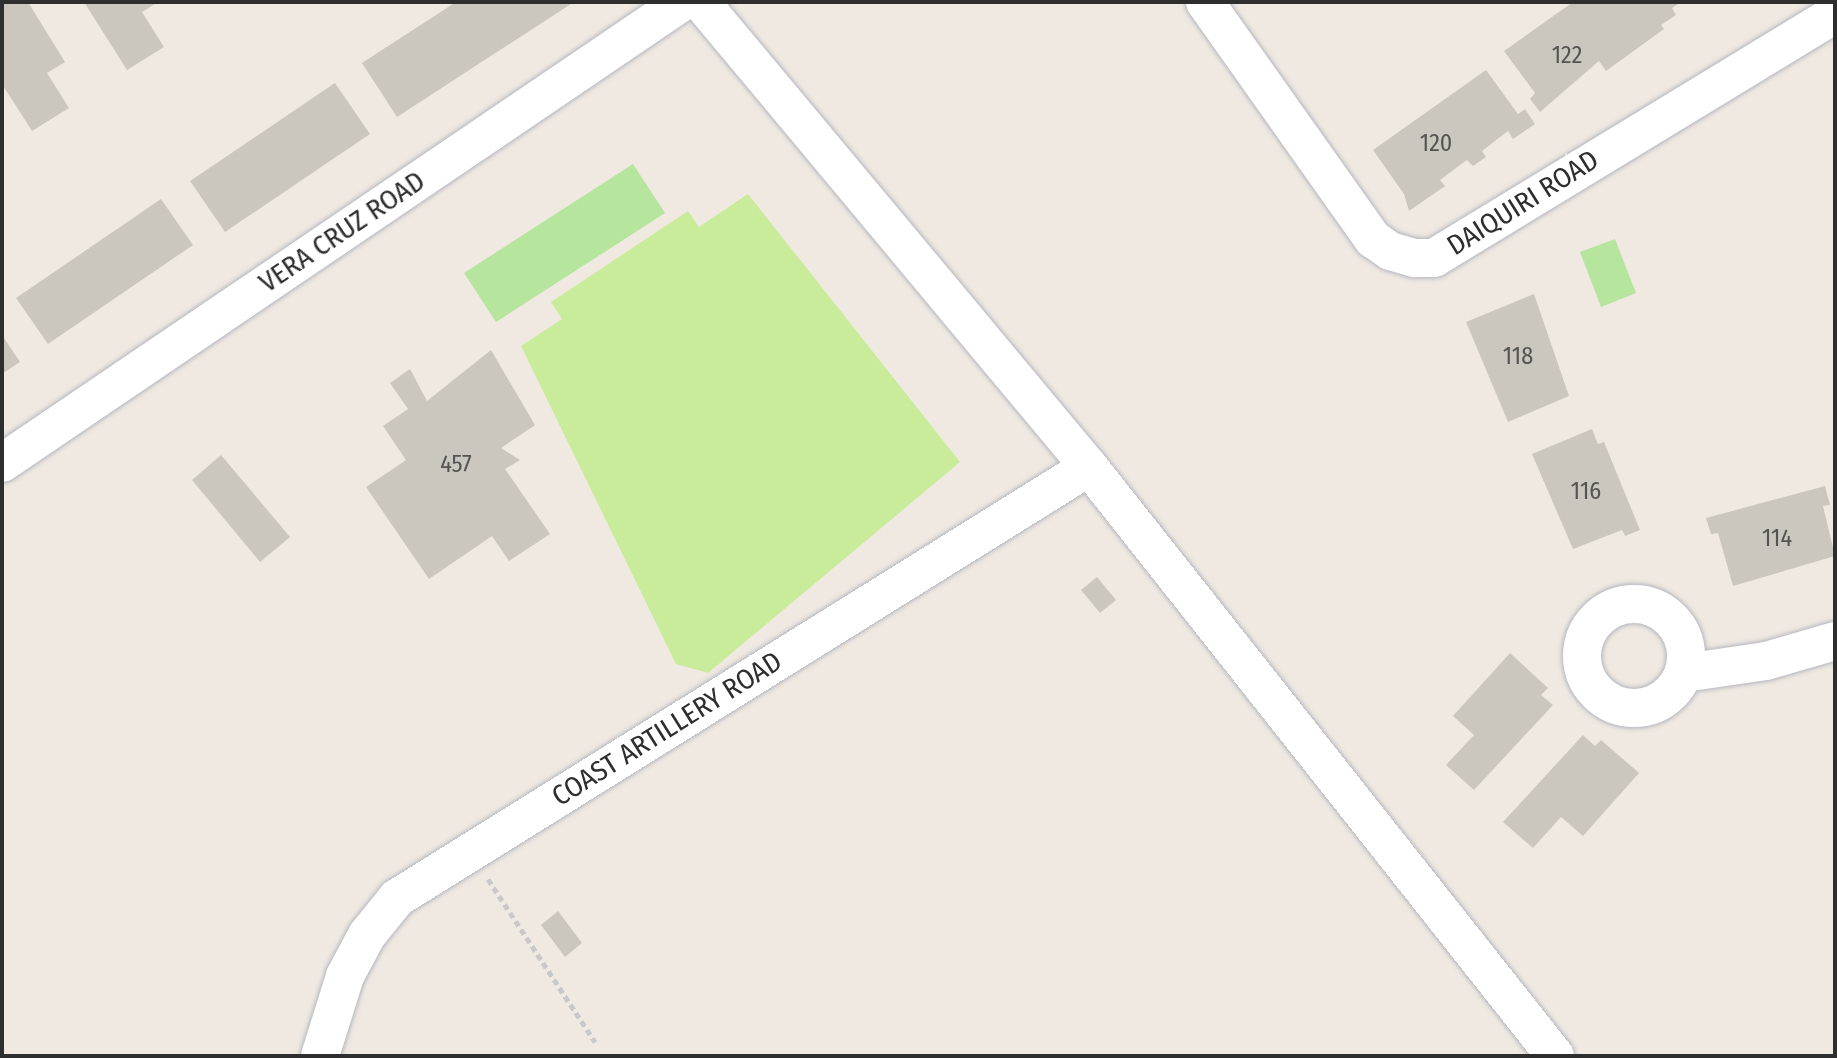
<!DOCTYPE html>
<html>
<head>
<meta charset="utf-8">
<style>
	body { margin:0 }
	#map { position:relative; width:1837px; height:1058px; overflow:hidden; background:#efe9e1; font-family:"Fira Sans Condensed",sans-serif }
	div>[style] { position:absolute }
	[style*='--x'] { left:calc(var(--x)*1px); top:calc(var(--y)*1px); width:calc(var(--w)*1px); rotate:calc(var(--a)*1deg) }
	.green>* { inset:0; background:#b6e59e }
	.pitch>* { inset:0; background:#c9ec9a }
	.building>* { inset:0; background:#cbc7bf }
	.path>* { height:5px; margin-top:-2.5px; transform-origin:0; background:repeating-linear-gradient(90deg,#c9c9c9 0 6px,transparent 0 10px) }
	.roads { filter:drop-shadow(0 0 2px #b4b7c1) drop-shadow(0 0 2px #b4b7c1) }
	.minor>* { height:38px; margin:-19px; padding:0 19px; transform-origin:19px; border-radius:19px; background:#fff }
	.minor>.ring { margin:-19px; padding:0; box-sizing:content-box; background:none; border:38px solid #fff; border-radius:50% }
	span { translate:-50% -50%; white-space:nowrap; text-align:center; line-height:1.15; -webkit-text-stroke:6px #fff; paint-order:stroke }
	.number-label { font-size:24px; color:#555452 }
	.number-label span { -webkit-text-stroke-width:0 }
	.street-label { font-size:28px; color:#2e2e2e }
	.frame { position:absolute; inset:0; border:4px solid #2e2e2e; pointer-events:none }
</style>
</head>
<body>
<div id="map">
	<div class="green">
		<i style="clip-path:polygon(633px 164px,665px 213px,496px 322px,464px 273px)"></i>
		<i style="clip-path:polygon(1615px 239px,1636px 293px,1601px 307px,1580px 252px)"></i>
	</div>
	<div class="pitch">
		<i style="clip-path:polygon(748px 194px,960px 462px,708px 673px,676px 664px,521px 346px,562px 319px,551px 302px,688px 211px,699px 227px)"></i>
	</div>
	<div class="building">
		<i style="clip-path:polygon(28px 2px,65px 62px,47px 73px,69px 108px,32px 131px,2px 84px,2px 4px)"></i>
		<i style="clip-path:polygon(84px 2px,158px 2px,142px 12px,164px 47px,127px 70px)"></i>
		<i style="clip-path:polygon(456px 2px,574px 2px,397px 117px,362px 63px)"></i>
		<i style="clip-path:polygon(1573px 2px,1681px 2px,1672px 8px,1676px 15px,1661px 25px,1664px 29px,1606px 71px,1599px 61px,1540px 112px,1530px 99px,1535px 93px,1504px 51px)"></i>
		<i style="clip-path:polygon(1486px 70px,1518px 114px,1525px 109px,1535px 124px,1513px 139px,1508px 131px,1482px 151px,1486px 157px,1473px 166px,1467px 160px,1440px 180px,1445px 186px,1409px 211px,1404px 194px,1373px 150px)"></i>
		<i style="clip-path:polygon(335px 83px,370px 134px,225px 232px,190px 181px)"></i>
		<i style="clip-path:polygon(161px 199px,193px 245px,48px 344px,16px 298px)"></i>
		<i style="clip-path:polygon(1534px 294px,1569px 396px,1508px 422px,1466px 322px)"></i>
		<i style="clip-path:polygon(2px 335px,20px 362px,2px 374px)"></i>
		<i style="clip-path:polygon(491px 350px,535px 425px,501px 448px,520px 460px,505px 469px,550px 534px,509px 561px,492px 536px,429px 579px,366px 487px,406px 460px,383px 426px,408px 409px,390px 383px,410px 369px,427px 401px)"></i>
		<i style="clip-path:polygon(1592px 429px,1598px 444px,1604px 442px,1640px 530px,1625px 536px,1622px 530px,1573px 549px,1532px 454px)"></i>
		<i style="clip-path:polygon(221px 455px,290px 537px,260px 562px,192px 480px)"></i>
		<i style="clip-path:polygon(1825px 486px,1830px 505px,1823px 506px,1835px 556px,1733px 586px,1718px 533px,1711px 534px,1706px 518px)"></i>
		<i style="clip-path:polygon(1097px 577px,1116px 600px,1100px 613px,1081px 590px)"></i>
		<i style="clip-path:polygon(1510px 653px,1548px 688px,1541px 695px,1553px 705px,1474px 790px,1446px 765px,1474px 735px,1453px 716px)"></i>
		<i style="clip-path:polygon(1583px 735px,1595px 746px,1601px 740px,1639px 773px,1583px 836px,1561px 817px,1533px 848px,1503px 822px)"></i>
		<i style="clip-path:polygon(558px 911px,582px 943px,565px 957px,541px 925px)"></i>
	</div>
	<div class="path">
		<i style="--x:488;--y:879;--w:195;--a:56.7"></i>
	</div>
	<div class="roads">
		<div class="minor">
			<i style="--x:701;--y:2;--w:606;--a:50.16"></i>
			<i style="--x:1089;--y:467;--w:751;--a:51.65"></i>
			<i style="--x:1205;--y:2;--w:291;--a:54.7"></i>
			<i style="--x:1373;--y:239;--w:21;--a:35"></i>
			<i style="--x:1390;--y:251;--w:26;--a:16"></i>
			<i style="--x:1415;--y:258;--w:19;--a:0"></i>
			<i style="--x:1434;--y:258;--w:469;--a:-31.3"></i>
			<i style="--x:2;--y:463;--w:822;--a:-34.13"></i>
			<i class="ring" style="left:1582px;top:604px;width:66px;height:66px"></i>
			<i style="--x:1684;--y:673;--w:83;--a:-8.3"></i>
			<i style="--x:1766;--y:661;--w:72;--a:-16.2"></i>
			<i style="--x:320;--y:1056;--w:84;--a:-72.6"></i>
			<i style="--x:345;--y:976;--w:47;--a:-61.8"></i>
			<i style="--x:367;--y:935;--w:48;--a:-51"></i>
			<i style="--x:397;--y:898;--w:815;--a:-31.92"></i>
		</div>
	</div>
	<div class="number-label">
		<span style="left:1567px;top:56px">122</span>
		<span style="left:1436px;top:144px">120</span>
		<span style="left:1518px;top:357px">118</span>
		<span style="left:456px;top:465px">457</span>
		<span style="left:1586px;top:492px">116</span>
		<span style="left:1777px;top:539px">114</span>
	</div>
	<div class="street-label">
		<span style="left:1523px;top:203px;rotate:-32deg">DAIQUIRI ROAD</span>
		<span style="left:342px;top:232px;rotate:-34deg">VERA CRUZ ROAD</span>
		<span style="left:667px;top:729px;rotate:-32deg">COAST ARTILLERY ROAD</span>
	</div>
	<div class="frame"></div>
</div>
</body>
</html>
